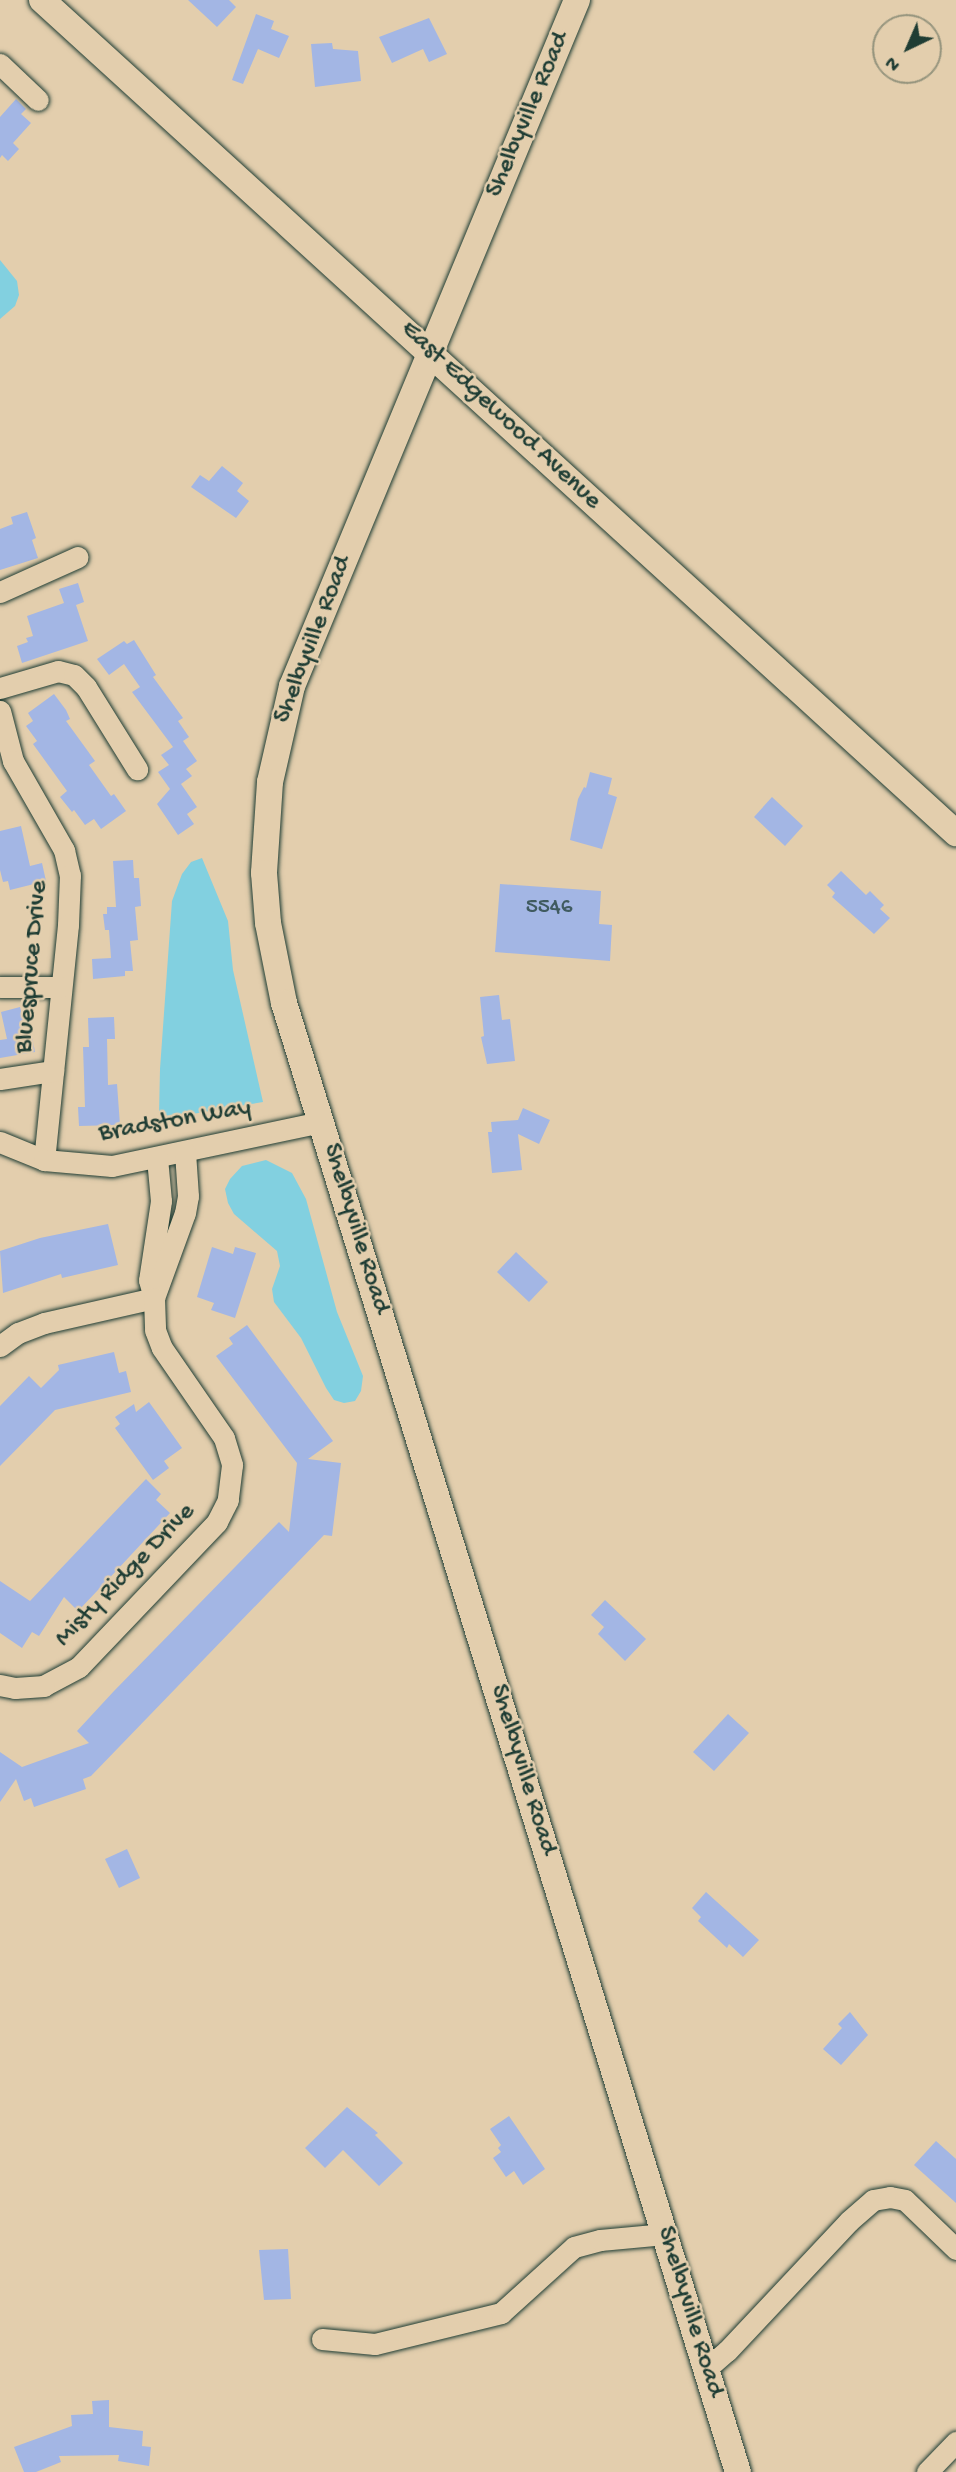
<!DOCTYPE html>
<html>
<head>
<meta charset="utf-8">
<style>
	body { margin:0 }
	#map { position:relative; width:956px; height:2472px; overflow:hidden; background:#e3cead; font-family:"Gochi Hand",sans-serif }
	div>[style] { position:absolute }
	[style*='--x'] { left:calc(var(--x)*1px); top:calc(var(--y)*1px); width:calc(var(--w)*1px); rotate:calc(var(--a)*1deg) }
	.water>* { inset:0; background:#82d0e0 }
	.building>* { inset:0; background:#a3b6e4 }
	.roads { filter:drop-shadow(0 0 2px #1f3d34) drop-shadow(0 0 2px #1f3d34) }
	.minor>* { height:21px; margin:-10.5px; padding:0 10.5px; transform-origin:10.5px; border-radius:10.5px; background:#e3cead }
	.major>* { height:26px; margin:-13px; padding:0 13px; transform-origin:13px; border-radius:13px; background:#e3cead }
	span { translate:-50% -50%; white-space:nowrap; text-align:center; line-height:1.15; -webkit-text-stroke:5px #e3cead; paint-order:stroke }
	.number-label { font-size:23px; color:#405b60 }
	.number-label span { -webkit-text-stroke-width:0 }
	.street-label { font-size:26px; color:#1f3d34 }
	.north { position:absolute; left:872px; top:14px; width:70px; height:70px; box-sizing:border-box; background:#e3cead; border:2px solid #95947d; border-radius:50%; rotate:224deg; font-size:19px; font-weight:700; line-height:28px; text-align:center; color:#1f3d34 }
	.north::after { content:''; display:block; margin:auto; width:24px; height:32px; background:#1f3d34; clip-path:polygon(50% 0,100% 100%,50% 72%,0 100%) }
</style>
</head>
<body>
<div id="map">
	<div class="water">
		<i style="clip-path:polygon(0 260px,17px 281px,19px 295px,15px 306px,0 319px)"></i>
		<i style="clip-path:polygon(202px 858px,228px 921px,233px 970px,263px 1102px,163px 1119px,159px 1115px,160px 1069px,172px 901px,182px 874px,191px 862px)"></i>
		<i style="clip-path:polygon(266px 1160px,292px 1173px,306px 1199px,337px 1312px,363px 1376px,361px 1391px,355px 1401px,344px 1403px,334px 1400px,326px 1388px,301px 1338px,274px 1302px,272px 1289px,280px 1266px,277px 1251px,234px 1214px,228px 1203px,225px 1189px,230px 1179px,242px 1166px)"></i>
	</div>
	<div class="building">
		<i style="clip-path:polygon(188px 0,229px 0,236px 7px,217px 27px)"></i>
		<i style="clip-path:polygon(256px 14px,274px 21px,271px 29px,289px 36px,279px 58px,258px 49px,243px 84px,232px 80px)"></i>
		<i style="clip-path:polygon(429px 18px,447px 54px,429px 62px,423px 49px,392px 63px,379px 37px)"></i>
		<i style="clip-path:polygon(332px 43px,333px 49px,358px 51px,361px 81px,315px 87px,311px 44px)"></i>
		<i style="clip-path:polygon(16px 99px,26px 109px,21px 114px,31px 123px,13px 143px,19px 149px,8px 161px,2px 155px,0 158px,0 117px)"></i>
		<i style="clip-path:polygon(222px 466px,243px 483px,237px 491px,249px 501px,236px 518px,191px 487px,200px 475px,209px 481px)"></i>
		<i style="clip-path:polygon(27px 512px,36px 538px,32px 540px,38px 558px,0 570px,0 529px,13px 524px,11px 517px)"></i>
		<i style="clip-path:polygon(78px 583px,84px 602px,76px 605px,88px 641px,22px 663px,17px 646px,28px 642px,26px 638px,33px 636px,27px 616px,64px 603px,59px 589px)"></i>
		<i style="clip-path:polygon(134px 640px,156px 675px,153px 677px,183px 718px,178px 721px,189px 737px,183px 741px,197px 761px,186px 769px,192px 776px,181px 784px,197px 807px,187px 814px,194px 824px,178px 835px,157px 804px,170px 789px,158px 772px,169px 765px,161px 755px,173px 747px,132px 692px,140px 687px,124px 664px,109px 675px,97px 659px,124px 641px,127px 644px)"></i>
		<i style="clip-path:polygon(54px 694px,66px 710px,70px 719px,66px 721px,95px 761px,89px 765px,111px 796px,114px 794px,126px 811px,101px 829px,94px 819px,85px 825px,74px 810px,72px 812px,60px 797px,67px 791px,33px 744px,37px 741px,26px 726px,33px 721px,28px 713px)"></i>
		<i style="clip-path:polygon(590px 772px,612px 778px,608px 794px,617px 797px,602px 849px,570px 840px,578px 799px,584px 787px,586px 788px)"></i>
		<i style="clip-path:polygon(772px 797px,803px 826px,785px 846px,754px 817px)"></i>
		<i style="clip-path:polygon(21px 826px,30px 866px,42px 863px,46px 881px,10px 890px,8px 881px,3px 882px,0 870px,0 831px)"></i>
		<i style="clip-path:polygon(133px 860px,134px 878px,139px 878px,141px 906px,135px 907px,138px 940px,130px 941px,133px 971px,125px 971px,125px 976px,93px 979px,92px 959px,111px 958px,109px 930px,105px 930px,103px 914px,107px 914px,107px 907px,116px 907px,113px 861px)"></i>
		<i style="clip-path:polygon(841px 871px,866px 895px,870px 891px,884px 905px,880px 909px,890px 918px,874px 934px,832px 897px,835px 893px,827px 885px)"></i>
		<i style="clip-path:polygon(500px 884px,601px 891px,599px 924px,612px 925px,610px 961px,495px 952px)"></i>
		<i style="clip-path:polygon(499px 995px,502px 1020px,510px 1019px,515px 1061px,487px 1064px,481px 1037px,484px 1036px,480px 997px)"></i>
		<i style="clip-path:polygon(20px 1007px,25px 1026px,30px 1025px,35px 1052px,0 1058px,0 1040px,7px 1039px,1px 1012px)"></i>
		<i style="clip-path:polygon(114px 1017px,115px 1039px,107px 1039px,108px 1085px,117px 1084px,120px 1125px,79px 1126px,78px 1107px,85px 1107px,83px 1047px,89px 1047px,88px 1018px)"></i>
		<i style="clip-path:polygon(523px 1108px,550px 1120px,539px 1144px,518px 1134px,522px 1170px,492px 1173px,488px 1132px,492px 1132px,491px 1122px,518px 1120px)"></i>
		<i style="clip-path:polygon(108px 1224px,118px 1265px,62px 1278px,61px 1274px,3px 1293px,0 1251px,40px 1238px)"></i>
		<i style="clip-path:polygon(212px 1247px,233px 1254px,235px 1247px,256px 1253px,235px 1318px,211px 1310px,214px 1303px,197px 1297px)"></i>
		<i style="clip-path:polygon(516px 1252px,548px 1282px,529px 1302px,497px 1272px)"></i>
		<i style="clip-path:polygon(247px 1325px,333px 1441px,308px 1459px,341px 1463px,332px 1536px,324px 1535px,91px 1776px,83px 1779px,86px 1789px,34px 1807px,31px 1798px,24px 1801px,16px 1779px,0 1802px,0 1752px,22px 1767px,89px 1743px,77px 1731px,114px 1691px,279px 1522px,289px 1532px,297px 1463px,216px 1356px,233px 1344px,229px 1338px)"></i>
		<i style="clip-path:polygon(114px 1352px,119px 1373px,126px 1371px,131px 1392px,55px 1410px,0 1466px,0 1406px,29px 1376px,41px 1388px,59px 1370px,58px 1365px)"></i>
		<i style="clip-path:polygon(149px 1402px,182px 1448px,164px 1461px,169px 1468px,153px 1480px,115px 1428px,120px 1424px,115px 1417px,134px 1404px,136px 1412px)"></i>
		<i style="clip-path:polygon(146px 1479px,161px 1494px,156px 1500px,170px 1513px,117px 1570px,78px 1611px,64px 1597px,39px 1636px,32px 1632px,22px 1648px,0 1633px,0 1581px,30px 1601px)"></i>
		<i style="clip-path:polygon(605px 1600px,646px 1639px,625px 1661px,598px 1634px,604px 1627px,591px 1615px)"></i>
		<i style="clip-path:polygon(728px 1714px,749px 1733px,714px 1771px,693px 1752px)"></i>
		<i style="clip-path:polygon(127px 1849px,140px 1878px,119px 1888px,105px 1859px)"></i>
		<i style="clip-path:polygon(706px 1892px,759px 1940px,743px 1957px,729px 1944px,727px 1948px,698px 1921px,701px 1917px,692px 1908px)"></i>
		<i style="clip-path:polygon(850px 2012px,868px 2035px,841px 2065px,823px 2049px,842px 2028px,838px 2024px)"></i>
		<i style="clip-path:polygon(347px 2107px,378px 2133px,375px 2135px,403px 2163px,379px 2186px,343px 2150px,325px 2168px,305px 2148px)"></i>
		<i style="clip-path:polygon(509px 2116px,545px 2169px,523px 2185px,514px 2171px,506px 2177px,493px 2158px,501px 2152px,498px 2148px,501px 2145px,490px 2129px)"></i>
		<i style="clip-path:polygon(936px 2141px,956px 2159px,956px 2203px,914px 2165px)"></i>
		<i style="clip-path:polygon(288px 2249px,291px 2299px,264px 2300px,259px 2250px)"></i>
		<i style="clip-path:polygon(109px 2400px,109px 2427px,143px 2431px,142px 2446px,151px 2447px,149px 2466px,118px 2461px,119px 2455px,59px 2456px,61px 2462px,36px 2472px,24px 2472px,14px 2447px,72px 2426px,71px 2415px,93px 2414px,92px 2401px)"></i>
	</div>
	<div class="roads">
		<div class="minor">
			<i style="--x:0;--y:64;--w:52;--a:43.5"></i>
			<i style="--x:0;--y:592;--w:85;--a:-24.2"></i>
			<i style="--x:0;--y:688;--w:60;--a:-16.3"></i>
			<i style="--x:58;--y:671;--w:16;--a:14"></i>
			<i style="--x:74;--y:675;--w:17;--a:45"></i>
			<i style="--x:86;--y:687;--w:97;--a:58.1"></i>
			<i style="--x:0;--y:711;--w:52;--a:75.4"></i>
			<i style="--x:13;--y:761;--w:103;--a:60.2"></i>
			<i style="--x:64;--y:850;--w:26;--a:77"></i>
			<i style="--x:70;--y:875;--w:50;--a:92.3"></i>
			<i style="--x:68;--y:925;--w:236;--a:95.8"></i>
			<i style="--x:0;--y:987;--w:60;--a:0"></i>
			<i style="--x:0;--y:1079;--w:54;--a:-8.6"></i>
			<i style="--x:0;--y:1142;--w:48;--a:22.2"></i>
			<i style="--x:44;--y:1160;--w:68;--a:5"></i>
			<i style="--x:112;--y:1166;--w:214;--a:-11.9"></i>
			<i style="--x:157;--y:1158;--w:43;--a:84.7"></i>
			<i style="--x:161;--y:1201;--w:80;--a:98.6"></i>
			<i style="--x:149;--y:1280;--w:19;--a:74"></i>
			<i style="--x:154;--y:1298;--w:90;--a:-70"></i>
			<i style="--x:185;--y:1213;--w:17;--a:-80"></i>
			<i style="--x:188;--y:1196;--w:44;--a:-93.9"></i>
			<i style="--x:0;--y:1346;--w:22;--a:-36"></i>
			<i style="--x:18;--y:1333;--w:28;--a:-21"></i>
			<i style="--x:44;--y:1323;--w:113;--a:-12.8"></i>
			<i style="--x:154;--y:1298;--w:32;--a:88"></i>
			<i style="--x:155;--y:1330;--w:19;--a:69"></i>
			<i style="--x:162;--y:1348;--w:109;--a:55.4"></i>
			<i style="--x:224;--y:1438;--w:28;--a:73"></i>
			<i style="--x:232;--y:1465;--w:35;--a:97"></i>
			<i style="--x:228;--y:1500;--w:25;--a:117"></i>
			<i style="--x:217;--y:1522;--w:200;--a:133.6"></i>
			<i style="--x:79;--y:1667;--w:40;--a:152"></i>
			<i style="--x:44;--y:1686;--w:29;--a:176"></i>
			<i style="--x:15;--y:1688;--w:15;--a:-169"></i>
			<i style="--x:322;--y:2339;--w:53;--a:5.4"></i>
			<i style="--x:375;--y:2344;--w:130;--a:-13.8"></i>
			<i style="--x:501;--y:2313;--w:98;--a:-42.1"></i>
			<i style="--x:574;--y:2247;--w:27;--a:-15"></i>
			<i style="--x:600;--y:2240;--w:65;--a:-5.3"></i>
			<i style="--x:706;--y:2369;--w:28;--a:-41"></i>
			<i style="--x:727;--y:2351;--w:178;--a:-46.8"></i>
			<i style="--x:849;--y:2221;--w:32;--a:-41"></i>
			<i style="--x:873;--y:2200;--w:17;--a:-10"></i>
			<i style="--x:890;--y:2197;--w:15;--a:11"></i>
			<i style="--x:905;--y:2200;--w:71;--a:43.9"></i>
			<i style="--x:927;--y:2472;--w:42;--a:-46"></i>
		</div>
		<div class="major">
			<i style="--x:42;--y:0;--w:1237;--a:42.35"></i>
			<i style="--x:577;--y:0;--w:743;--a:112.56"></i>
			<i style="--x:292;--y:686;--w:98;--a:102.9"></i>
			<i style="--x:270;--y:782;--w:91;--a:93.8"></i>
			<i style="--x:264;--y:873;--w:50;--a:85.4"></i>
			<i style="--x:268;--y:923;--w:82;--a:78.7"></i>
			<i style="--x:284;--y:1003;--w:1538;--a:72.83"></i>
		</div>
	</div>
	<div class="number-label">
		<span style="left:549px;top:908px">5546</span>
	</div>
	<div class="street-label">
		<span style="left:529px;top:115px;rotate:-67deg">Shelbyville Road</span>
		<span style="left:500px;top:416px;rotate:43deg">East Edgewood Avenue</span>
		<span style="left:314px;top:640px;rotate:-69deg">Shelbyville Road</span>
		<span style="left:33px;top:967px;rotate:-85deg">Bluespruce Drive</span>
		<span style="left:175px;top:1122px;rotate:-10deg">Bradston Way</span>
		<span style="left:355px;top:1229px;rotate:73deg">Shelbyville Road</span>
		<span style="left:126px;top:1576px;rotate:-46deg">Misty Ridge Drive</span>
		<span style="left:522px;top:1770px;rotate:73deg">Shelbyville Road</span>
		<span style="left:689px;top:2312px;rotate:73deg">Shelbyville Road</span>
	</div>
	<div class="north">N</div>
</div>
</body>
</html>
